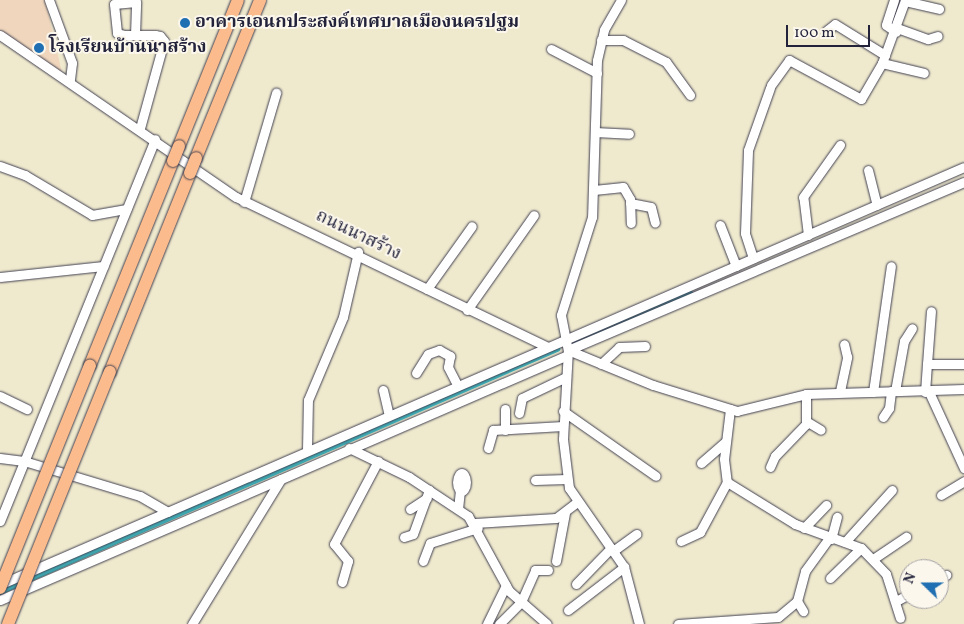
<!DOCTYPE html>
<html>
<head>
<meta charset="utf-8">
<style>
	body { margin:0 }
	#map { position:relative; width:964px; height:624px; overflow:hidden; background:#efe9ce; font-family:Vollkorn,"Noto Serif Thai",serif }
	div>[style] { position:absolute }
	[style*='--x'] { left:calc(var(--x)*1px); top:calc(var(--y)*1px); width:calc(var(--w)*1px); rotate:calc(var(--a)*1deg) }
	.built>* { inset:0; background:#efd6bc }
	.canal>* { height:5.5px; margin:-2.75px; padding:0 2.75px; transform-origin:2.75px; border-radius:2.75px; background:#3fb0b9 }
	.roads { filter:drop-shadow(0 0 1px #414051) drop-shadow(0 0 1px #414051) }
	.minor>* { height:9px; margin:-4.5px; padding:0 4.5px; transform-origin:4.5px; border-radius:4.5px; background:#fff }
	.minor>.ring { margin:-4.5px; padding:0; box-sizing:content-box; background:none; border:9px solid #fff; border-radius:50% }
	.highway>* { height:12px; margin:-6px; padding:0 6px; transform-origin:6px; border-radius:6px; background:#fbbb8c }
	.bridges { filter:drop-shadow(0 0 1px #414051) drop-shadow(0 0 1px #414051) }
	.highway-bridge>* { height:12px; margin:-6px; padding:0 6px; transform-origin:6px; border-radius:6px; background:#fbbb8c }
	.dots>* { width:14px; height:14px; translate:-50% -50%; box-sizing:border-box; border:2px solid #fbf7ec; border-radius:50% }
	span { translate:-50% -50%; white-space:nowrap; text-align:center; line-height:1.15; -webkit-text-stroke:4px #fbf7ec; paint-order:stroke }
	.poi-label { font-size:18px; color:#22223b; font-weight:700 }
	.left { translate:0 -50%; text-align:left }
	.street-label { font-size:18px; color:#22223b }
	.north { position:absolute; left:899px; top:559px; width:50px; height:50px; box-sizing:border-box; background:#fbf7ec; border:1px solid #a4a2a5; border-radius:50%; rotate:292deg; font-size:14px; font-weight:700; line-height:20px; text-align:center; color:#22223b }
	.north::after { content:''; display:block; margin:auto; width:18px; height:22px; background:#1f6fb2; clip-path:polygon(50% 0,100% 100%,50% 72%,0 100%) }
	.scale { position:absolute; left:786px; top:25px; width:84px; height:22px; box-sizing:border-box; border:2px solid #22223b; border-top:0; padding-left:6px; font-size:15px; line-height:18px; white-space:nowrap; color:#22223b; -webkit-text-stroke:4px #fbf7ec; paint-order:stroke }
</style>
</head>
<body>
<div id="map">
	<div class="built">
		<i style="clip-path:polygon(0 0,45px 0,62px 73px,0 34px)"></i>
	</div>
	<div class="canal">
		<i style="--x:571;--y:343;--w:129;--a:-22.4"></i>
		<i style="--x:0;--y:592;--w:608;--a:-23.57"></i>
	</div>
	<div class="roads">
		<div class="minor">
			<i style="--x:49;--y:0;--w:67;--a:69.9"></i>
			<i style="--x:72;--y:63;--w:17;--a:97"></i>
			<i style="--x:621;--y:0;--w:34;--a:120"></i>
			<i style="--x:604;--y:30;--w:31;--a:103"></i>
			<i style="--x:597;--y:60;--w:157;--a:91.8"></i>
			<i style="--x:592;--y:217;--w:103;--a:107.6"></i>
			<i style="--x:561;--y:315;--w:36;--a:79"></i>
			<i style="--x:568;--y:350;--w:92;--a:22.4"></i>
			<i style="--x:653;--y:385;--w:88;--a:17.2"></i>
			<i style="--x:737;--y:411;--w:71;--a:-13.8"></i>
			<i style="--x:806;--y:394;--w:158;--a:-1.8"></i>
			<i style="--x:894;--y:0;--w:26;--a:108"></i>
			<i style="--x:886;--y:25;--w:12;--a:35"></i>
			<i style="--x:905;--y:1;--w:35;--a:13"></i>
			<i style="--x:897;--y:28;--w:33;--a:20"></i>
			<i style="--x:928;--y:39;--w:10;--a:-17"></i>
			<i style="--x:826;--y:31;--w:11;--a:-38"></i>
			<i style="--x:835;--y:24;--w:59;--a:31.8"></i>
			<i style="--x:0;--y:35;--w:286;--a:34.5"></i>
			<i style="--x:236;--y:197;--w:345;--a:25.7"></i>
			<i style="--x:135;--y:35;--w:33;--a:-88"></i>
			<i style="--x:136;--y:2;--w:22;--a:175"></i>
			<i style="--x:114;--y:4;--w:29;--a:84"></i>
			<i style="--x:117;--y:33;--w:7;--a:16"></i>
			<i style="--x:124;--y:35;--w:31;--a:0"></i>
			<i style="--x:155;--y:35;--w:5;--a:11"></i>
			<i style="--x:160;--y:36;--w:6;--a:51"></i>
			<i style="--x:164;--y:41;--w:90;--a:105.4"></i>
			<i style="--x:601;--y:40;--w:22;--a:0"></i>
			<i style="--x:623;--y:40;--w:48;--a:27.1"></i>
			<i style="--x:666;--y:62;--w:41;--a:54"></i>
			<i style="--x:551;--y:49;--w:52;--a:27.6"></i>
			<i style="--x:882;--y:63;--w:43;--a:13.4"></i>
			<i style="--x:771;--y:85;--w:31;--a:-54"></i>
			<i style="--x:789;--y:60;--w:82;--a:28.4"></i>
			<i style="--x:861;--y:99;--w:42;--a:-59.7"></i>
			<i style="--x:882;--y:63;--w:67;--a:-69.9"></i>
			<i style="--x:595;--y:132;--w:34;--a:3"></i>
			<i style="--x:0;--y:166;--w:27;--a:20"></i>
			<i style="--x:25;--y:175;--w:78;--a:30.8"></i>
			<i style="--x:92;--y:215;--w:35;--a:-10"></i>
			<i style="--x:868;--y:170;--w:36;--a:76"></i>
			<i style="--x:594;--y:190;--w:29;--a:-6"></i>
			<i style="--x:623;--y:187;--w:14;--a:60"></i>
			<i style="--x:630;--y:199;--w:24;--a:88"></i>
			<i style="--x:244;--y:202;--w:114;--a:-73.6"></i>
			<i style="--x:630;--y:203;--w:21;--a:11"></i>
			<i style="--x:651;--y:207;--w:16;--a:76"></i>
			<i style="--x:720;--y:225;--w:44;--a:68.7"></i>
			<i style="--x:808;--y:235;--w:38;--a:-97"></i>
			<i style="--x:803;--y:197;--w:64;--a:-54.6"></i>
			<i style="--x:753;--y:258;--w:26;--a:-108"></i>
			<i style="--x:745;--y:233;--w:83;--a:-87.9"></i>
			<i style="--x:748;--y:150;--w:66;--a:-70.5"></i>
			<i style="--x:0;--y:277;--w:104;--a:-6.1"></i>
			<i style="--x:427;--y:289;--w:77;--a:-54.5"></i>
			<i style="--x:467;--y:310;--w:116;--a:-54.8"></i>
			<i style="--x:601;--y:364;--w:25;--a:-43"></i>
			<i style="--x:619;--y:347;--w:26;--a:-2"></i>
			<i style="--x:927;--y:364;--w:53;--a:-85.7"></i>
			<i style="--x:416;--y:373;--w:22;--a:-58"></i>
			<i style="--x:428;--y:354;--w:12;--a:-20"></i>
			<i style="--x:439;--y:350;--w:13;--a:29"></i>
			<i style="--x:450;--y:356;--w:11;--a:100"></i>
			<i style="--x:448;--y:367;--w:20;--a:63"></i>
			<i style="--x:383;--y:390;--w:26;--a:77"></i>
			<i style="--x:840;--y:391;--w:35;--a:-78"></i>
			<i style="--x:847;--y:357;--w:13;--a:-103"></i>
			<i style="--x:895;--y:391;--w:51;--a:-79.8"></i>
			<i style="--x:904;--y:341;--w:15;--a:-58"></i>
			<i style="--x:873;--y:392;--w:127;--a:-81.9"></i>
			<i style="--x:925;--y:392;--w:28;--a:-86"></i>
			<i style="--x:927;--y:364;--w:37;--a:0"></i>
			<i style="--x:929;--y:392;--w:84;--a:65.3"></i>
			<i style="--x:0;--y:396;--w:30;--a:26"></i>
			<i style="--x:505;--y:409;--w:21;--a:90"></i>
			<i style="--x:730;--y:409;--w:50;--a:96.8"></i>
			<i style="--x:724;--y:459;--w:23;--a:83"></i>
			<i style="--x:727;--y:482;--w:80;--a:31.7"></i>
			<i style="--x:795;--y:524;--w:70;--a:20"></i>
			<i style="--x:861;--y:548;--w:36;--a:46"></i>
			<i style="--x:886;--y:574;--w:46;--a:72.3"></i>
			<i style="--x:563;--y:411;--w:113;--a:35"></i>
			<i style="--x:519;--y:413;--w:15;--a:-79"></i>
			<i style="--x:522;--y:398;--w:49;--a:-25.5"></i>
			<i style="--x:883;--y:417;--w:11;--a:-56"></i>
			<i style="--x:889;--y:408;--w:17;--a:-83"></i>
			<i style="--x:806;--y:421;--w:17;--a:31"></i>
			<i style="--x:349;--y:448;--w:67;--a:25.8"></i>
			<i style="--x:409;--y:477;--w:71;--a:33.5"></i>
			<i style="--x:468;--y:516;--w:85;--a:61.3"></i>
			<i style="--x:509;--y:591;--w:50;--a:41"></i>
			<i style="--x:488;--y:448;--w:19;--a:-74"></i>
			<i style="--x:493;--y:430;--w:70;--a:-3.3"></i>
			<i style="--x:307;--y:450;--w:50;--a:-88.9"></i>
			<i style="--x:308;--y:400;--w:90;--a:-67.1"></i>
			<i style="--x:343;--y:317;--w:67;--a:-77"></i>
			<i style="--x:0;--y:458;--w:24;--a:7"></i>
			<i style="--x:24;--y:461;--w:121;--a:16.8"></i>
			<i style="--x:140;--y:496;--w:32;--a:30"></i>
			<i style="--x:701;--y:463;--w:32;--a:-41"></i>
			<i style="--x:770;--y:467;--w:12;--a:-66"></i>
			<i style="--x:775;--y:456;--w:45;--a:-45.9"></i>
			<i style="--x:806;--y:424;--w:30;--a:-90"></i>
			<i class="ring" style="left:457.5px;top:473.5px;width:-2px;height:-2px"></i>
			<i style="--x:535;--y:480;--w:32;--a:-2"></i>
			<i style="--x:941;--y:495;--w:27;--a:-31"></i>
			<i style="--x:410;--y:509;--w:20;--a:-33"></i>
			<i style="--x:458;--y:509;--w:28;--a:-84"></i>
			<i style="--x:0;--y:521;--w:412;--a:-67.9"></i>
			<i style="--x:475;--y:523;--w:81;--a:-3.5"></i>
			<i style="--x:556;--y:518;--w:25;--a:-37"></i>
			<i style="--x:804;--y:528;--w:32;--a:-46"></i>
			<i style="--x:404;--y:537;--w:9;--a:-18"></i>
			<i style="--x:413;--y:534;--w:47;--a:-70"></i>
			<i style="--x:831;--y:539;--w:23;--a:-75"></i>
			<i style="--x:681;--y:541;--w:21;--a:-25"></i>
			<i style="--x:700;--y:532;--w:57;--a:-61.6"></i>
			<i style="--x:845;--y:542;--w:70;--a:-47.9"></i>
			<i style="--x:613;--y:551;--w:29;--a:-36"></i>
			<i style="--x:873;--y:559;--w:40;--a:-34"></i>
			<i style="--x:423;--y:561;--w:19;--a:-69"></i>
			<i style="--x:430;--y:543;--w:50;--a:-17.4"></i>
			<i style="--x:556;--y:561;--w:49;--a:-79.4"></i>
			<i style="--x:830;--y:578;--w:43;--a:-44.1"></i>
			<i style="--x:939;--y:578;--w:8;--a:-23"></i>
			<i style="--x:342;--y:582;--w:22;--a:-74"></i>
			<i style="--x:348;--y:561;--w:22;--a:-129"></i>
			<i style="--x:334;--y:544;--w:94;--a:-62.1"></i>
			<i style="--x:1;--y:584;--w:1049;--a:-23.41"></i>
			<i style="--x:576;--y:584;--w:50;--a:-45.8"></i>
			<i style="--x:0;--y:600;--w:306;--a:-23.3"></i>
			<i style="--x:797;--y:601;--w:12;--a:59"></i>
			<i style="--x:896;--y:601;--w:15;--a:-28"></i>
			<i style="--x:568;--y:610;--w:71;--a:-37.5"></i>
			<i style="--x:192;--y:624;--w:170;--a:-58.5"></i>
			<i style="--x:281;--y:479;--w:312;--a:-23.4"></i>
			<i style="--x:487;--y:624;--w:43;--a:-64"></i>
			<i style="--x:499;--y:624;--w:31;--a:-45"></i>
			<i style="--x:521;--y:602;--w:35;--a:-66"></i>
			<i style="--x:535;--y:570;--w:13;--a:0"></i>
			<i style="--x:639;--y:624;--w:59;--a:-104.7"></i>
			<i style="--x:624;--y:567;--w:96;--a:-124.8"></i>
			<i style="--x:569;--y:488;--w:49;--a:-97"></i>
			<i style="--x:563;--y:439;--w:89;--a:-86.8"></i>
			<i style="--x:568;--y:350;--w:430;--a:-23"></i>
			<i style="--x:678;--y:624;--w:100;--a:-4"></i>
			<i style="--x:778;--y:617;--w:25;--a:-40"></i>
			<i style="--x:797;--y:601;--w:31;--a:-75"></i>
			<i style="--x:805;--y:571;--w:41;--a:-54"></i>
		</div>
		<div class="highway">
			<i style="--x:179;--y:146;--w:157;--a:-68"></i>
			<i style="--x:196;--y:158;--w:170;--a:-67.9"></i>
			<i style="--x:90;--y:365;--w:220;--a:-67.9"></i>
			<i style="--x:110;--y:372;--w:214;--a:-68.1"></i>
		</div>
	</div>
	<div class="bridges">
		<div class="highway-bridge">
			<i style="--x:173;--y:161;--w:16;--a:-68"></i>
			<i style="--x:190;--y:173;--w:16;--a:-68"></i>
			<i style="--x:0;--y:588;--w:240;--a:-68"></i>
			<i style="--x:8;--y:624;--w:272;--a:-68"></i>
		</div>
	</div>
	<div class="dots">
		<i style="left:185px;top:23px;background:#1f6fb2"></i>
		<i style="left:39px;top:48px;background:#1f6fb2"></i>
	</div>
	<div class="poi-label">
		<span class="left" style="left:195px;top:23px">อาคารเอนกประสงค์เทศบาลเมืองนครปฐม</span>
		<span class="left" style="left:49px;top:48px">โรงเรียนบ้านนาสร้าง</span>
	</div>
	<div class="street-label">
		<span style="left:358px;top:236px;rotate:26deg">ถนนนาสร้าง</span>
	</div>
	<div class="north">N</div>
	<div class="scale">100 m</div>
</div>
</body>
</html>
